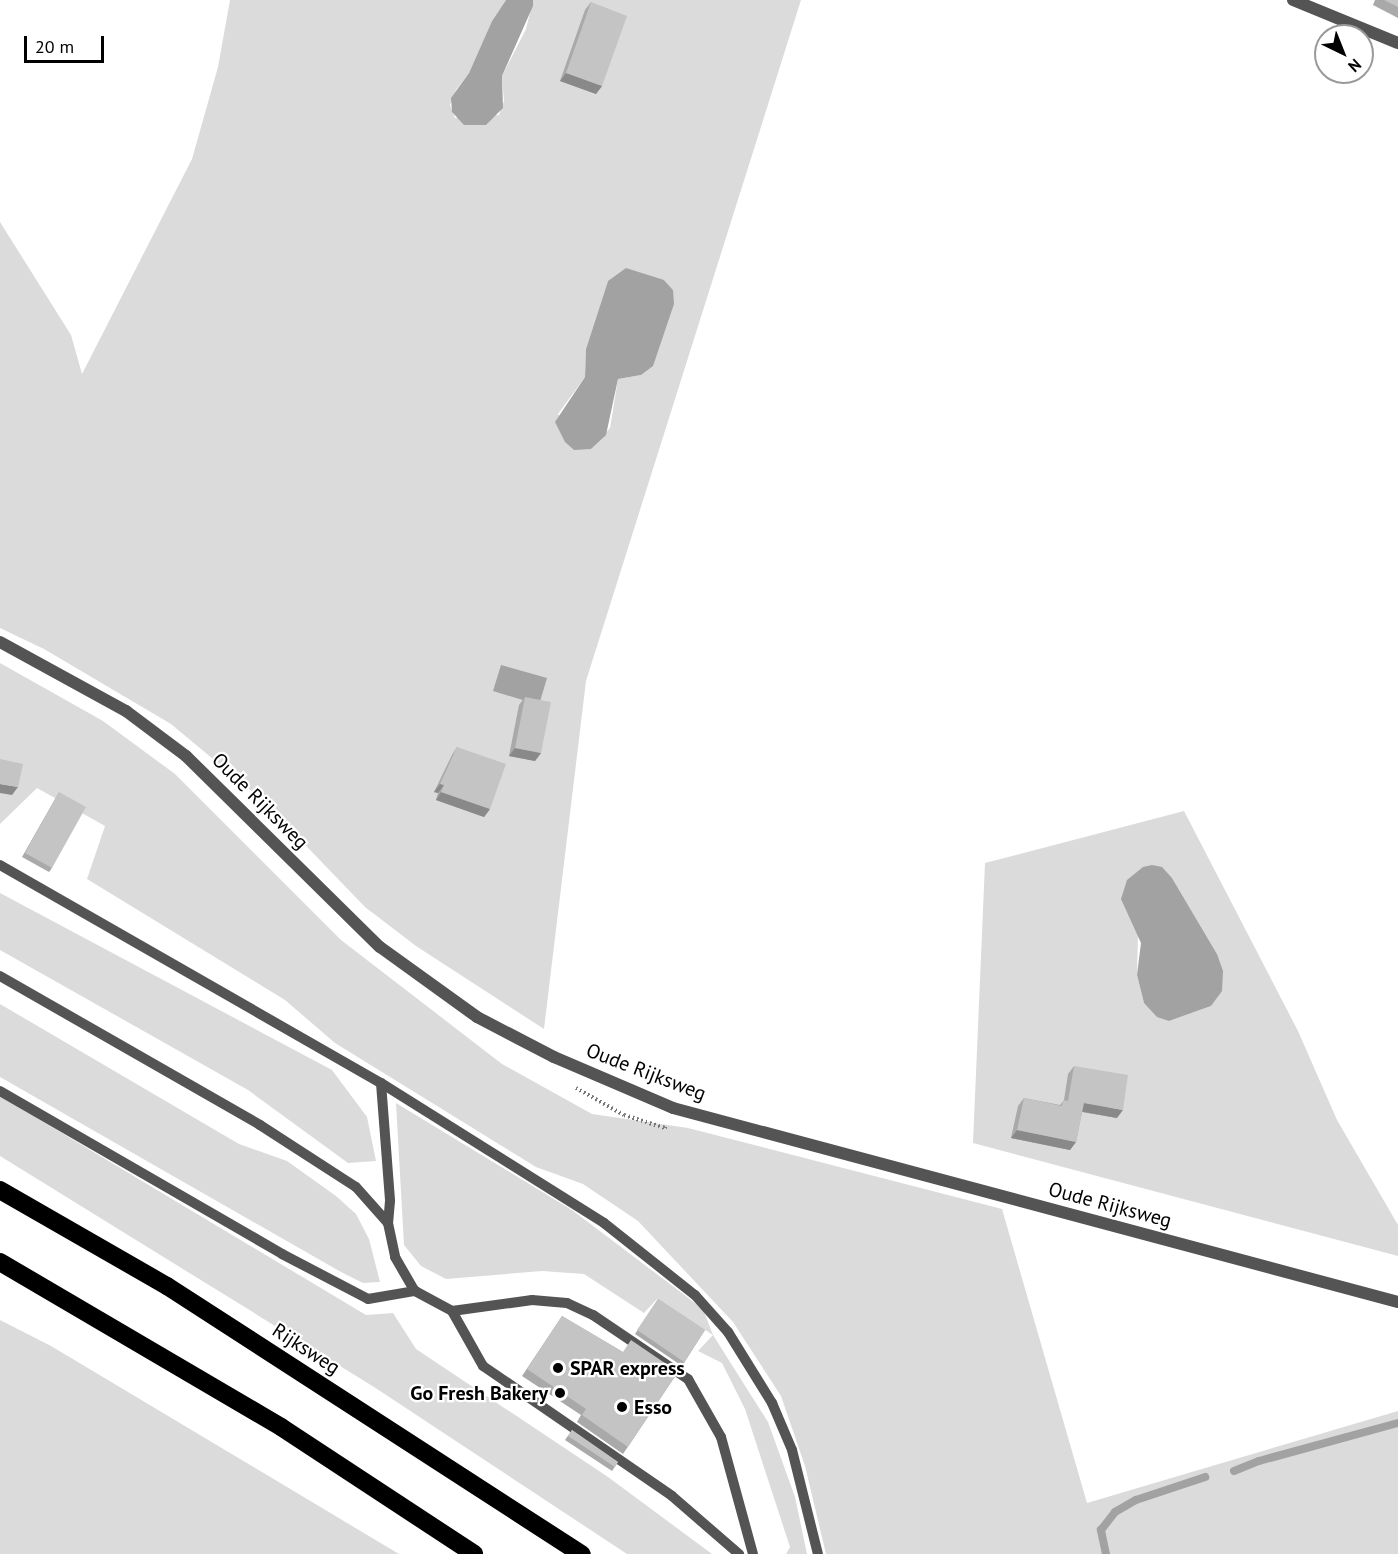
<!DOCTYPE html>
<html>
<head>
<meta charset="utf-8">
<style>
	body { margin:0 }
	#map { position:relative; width:1398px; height:1554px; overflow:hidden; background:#fff; font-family:"PT Sans",sans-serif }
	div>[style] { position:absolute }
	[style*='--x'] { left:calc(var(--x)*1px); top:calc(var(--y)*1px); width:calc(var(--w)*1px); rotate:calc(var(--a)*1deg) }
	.green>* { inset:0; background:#dbdbdb }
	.water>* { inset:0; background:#a2a2a2 }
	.stream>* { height:8px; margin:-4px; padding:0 4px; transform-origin:4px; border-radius:4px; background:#a2a2a2 }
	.path>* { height:4px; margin-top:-2px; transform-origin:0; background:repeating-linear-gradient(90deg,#767676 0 1.5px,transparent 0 4.5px) }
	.service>* { height:10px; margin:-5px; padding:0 5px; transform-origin:5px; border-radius:5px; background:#545454 }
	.minor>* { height:12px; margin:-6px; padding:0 6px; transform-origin:6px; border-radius:6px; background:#545454 }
	.tertiary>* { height:12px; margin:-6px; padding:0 6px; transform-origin:6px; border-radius:6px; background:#545454 }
	.motorway>* { height:18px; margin:-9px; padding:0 9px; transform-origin:9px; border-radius:9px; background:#000 }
	.wall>* { inset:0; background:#a9a9a9 }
	.shaded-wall>* { inset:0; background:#898989 }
	.building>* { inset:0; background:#c4c4c4 }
	.dots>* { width:16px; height:16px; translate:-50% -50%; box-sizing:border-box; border:3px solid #fff; border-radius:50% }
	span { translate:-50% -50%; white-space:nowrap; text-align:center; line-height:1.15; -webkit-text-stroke:4.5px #fff; paint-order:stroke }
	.street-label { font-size:20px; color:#000 }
	.poi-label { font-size:20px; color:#000; font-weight:700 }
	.left { translate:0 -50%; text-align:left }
	.right { translate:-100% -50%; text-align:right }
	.north { position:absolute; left:1314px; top:24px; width:60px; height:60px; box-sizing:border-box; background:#fff; border:2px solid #999; border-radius:50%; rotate:137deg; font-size:16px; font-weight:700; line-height:24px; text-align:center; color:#000 }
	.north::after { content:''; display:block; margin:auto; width:21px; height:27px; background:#000; clip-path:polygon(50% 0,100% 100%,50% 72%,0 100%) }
	.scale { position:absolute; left:24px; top:36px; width:80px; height:27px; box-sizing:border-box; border:3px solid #000; border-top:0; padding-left:8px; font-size:18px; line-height:21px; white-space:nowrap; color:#000; -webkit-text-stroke:4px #fff; paint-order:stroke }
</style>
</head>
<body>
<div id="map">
	<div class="green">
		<i style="clip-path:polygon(evenodd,230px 0,506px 0,492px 21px,469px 73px,456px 90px,450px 105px,455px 118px,499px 115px,504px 101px,502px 76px,526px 29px,533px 0,801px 0,586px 681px,544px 1029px,416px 946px,365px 907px,261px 799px,171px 724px,44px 649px,0 628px,0 222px,71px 335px,82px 374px,192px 159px,218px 67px,230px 0,664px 280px,673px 290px,641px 375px,618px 379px,610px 428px,591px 449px,558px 414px,585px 377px,586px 349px,608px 281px,664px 280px)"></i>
		<i style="clip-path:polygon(0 663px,103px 721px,175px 774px,341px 940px,502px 1064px,592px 1114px,688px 1128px,1002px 1209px,1087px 1503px,1398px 1411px,1398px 1554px,826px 1554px,805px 1466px,781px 1396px,733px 1322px,638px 1221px,583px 1184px,536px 1167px,335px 1043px,285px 1000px,87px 879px,105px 826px,37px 788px,0 824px)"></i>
		<i style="clip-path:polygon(evenodd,1184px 811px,1298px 1031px,1337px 1120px,1398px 1225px,1398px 1256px,973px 1143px,985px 863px,1184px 811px,1172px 878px,1217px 954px,1211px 1006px,1169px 1021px,1144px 1003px,1137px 975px,1138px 933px,1172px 878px)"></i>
		<i style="clip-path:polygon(0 893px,332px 1070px,367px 1117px,376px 1161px,348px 1163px,248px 1090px,0 950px)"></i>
		<i style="clip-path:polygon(0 1004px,239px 1144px,287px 1161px,336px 1196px,356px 1214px,369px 1239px,380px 1282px,363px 1283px,341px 1272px,0 1077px)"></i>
		<i style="clip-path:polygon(0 1096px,366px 1315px,393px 1313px,416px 1349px,608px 1477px,712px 1554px,627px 1554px,374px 1387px,0 1156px)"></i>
		<i style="clip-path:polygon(396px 1103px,572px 1210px,703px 1309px,713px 1335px,768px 1422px,795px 1497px,807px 1554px,786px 1554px,790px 1547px,745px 1409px,722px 1363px,698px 1351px,713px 1335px,657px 1299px,644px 1313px,584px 1274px,542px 1271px,446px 1279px,421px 1266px,404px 1245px)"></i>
		<i style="clip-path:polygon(0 1320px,51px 1346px,399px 1554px,0 1554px)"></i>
	</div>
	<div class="water">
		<i style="clip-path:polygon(506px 0,533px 0,533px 6px,502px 76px,503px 108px,486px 125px,464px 125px,452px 112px,451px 98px,469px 73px,492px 21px)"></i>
		<i style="clip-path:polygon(626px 268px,664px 280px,673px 290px,674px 304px,653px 366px,641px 375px,618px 379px,606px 435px,591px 449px,574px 450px,565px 442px,555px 422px,585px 377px,586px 349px,608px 281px)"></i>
		<i style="clip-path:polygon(501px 665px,547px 678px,539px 705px,493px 691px)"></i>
		<i style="clip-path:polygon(1152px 865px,1162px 867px,1172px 878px,1217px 954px,1223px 971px,1222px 991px,1211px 1006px,1169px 1021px,1157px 1017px,1144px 1003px,1137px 975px,1141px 943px,1121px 899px,1127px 880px,1143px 867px)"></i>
	</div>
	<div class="stream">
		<i style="--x:1234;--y:1471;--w:27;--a:-22"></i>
		<i style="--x:1259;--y:1461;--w:144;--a:-15.3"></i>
		<i style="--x:1106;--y:1554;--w:25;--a:-102"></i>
		<i style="--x:1101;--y:1530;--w:23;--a:-52"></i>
		<i style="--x:1115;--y:1512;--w:24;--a:-30"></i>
		<i style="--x:1136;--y:1500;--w:73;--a:-18.4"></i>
	</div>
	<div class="path">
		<i style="--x:576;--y:1088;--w:55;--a:29.4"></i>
		<i style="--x:624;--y:1115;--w:43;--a:17.6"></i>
		<i style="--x:665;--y:1128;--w:4;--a:-63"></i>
	</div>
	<div class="service">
		<i style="--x:0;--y:865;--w:439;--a:29.8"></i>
		<i style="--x:381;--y:1083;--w:263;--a:32.1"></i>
		<i style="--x:604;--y:1223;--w:116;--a:38.4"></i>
		<i style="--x:695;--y:1295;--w:50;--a:48.3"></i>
		<i style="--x:728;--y:1332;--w:84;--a:58.2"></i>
		<i style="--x:772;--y:1403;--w:51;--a:66.9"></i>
		<i style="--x:792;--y:1450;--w:107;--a:76"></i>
		<i style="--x:0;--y:976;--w:300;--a:29.8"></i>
		<i style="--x:260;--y:1125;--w:114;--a:32.9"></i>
		<i style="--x:356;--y:1187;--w:48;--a:48.4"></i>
		<i style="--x:388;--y:1223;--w:35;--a:78"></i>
		<i style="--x:395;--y:1257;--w:39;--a:60"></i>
		<i style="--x:415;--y:1291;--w:42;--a:28.4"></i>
		<i style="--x:452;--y:1311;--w:63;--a:60.6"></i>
		<i style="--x:483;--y:1366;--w:229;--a:34.5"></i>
		<i style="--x:672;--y:1496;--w:89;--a:40.9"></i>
		<i style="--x:381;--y:1083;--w:118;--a:85.6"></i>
		<i style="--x:390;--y:1201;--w:22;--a:95"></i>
		<i style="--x:0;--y:1091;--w:326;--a:30"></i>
		<i style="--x:282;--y:1254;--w:97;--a:27.6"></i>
		<i style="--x:368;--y:1299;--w:48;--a:-9.7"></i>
		<i style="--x:452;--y:1311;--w:81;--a:-7.8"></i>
		<i style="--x:532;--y:1300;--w:35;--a:5"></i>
		<i style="--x:567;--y:1303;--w:29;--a:25"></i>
		<i style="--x:593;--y:1315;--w:115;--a:34"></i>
		<i style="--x:688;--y:1379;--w:67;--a:60.4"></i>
		<i style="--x:721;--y:1437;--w:121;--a:74.7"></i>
	</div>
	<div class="minor">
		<i style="--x:1293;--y:0;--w:113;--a:22.3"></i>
	</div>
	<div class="tertiary">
		<i style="--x:0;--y:642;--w:144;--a:28.7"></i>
		<i style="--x:126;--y:711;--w:75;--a:36.9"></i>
		<i style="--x:186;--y:756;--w:272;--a:44.6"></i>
		<i style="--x:380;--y:947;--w:120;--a:35.8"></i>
		<i style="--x:477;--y:1017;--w:87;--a:27.5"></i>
		<i style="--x:554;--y:1057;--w:129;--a:23.2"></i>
		<i style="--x:673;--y:1108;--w:751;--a:14.98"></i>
	</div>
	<div class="motorway">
		<i style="--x:0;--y:1190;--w:193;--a:29.9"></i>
		<i style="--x:167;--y:1286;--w:494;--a:32.9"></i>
		<i style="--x:0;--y:1262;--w:326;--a:30.4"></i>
		<i style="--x:281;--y:1427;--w:231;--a:33.3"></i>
	</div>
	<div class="wall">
		<i style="clip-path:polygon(1375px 0,1398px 0,1398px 18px,1373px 5px)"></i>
		<i style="clip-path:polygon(591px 2px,602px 86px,596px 94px,560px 81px,585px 10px)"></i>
		<i style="clip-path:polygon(525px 697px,541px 753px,535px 761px,509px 756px,519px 705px)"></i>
		<i style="clip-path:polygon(457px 747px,490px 809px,484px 817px,436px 800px,438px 793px,434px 792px,452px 755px)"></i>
		<i style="clip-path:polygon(59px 792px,52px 868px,49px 872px,22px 857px)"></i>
		<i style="clip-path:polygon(1074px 1066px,1117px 1118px,1082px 1112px,1076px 1142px,1070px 1150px,1011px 1138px,1018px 1106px,1024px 1098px,1060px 1105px,1064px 1100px,1068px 1074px)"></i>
		<i style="clip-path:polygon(658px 1299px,705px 1330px,682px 1366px,635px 1334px)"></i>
		<i style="clip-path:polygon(562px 1316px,623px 1352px,678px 1372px,623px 1454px,577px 1422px,581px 1415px,522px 1376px)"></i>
		<i style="clip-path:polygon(572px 1430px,618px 1462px,612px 1471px,565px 1440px)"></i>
	</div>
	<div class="shaded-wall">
		<i style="clip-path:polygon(566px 73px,602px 86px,596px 94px,560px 81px)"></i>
		<i style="clip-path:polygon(515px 748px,541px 753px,535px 761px,509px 756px)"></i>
		<i style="clip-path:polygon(0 784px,18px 787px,12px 795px,0 793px)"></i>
		<i style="clip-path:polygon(440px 784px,444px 785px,438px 793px,434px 792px)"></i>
		<i style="clip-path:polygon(441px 792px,490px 809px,484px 817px,436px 800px)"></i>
		<i style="clip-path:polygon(1084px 1103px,1123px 1110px,1117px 1118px,1078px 1111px)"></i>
		<i style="clip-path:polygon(1017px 1130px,1076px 1142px,1070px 1150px,1011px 1138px)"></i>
	</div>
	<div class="building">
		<i style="clip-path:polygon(1384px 0,1398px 0,1398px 7px)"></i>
		<i style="clip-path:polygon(591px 2px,627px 16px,602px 86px,566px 73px)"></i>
		<i style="clip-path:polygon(525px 697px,551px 702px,541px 753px,515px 748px)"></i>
		<i style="clip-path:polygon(457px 747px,506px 764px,490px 809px,441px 792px,444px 785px,440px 784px)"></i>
		<i style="clip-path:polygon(0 759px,23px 764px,18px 787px,0 784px)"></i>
		<i style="clip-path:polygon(59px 792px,86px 807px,52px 868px,25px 853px)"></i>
		<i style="clip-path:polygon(1074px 1066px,1128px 1075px,1123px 1110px,1084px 1103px,1076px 1142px,1017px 1130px,1024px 1098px,1062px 1106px,1063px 1100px,1068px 1101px)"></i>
		<i style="clip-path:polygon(658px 1299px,705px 1330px,684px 1362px,637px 1330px)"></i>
		<i style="clip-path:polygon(562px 1316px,623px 1352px,631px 1340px,678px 1372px,628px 1447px,582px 1415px,586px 1409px,527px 1369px)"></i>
		<i style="clip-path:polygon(572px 1430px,618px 1462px,615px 1467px,568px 1436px)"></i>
	</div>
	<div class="dots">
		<i style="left:558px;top:1368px;background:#000"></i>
		<i style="left:560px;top:1393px;background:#000"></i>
		<i style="left:622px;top:1407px;background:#000"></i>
	</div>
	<div class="street-label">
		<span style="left:260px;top:801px;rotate:45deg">Oude Rijksweg</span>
		<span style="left:646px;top:1072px;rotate:21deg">Oude Rijksweg</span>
		<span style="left:1110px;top:1205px;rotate:15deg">Oude Rijksweg</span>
		<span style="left:306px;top:1349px;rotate:33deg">Rijksweg</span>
	</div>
	<div class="poi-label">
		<span class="left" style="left:570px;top:1368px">SPAR express</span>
		<span class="right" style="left:548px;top:1393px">Go Fresh Bakery</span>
		<span class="left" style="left:634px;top:1407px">Esso</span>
	</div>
	<div class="north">N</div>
	<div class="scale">20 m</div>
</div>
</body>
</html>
